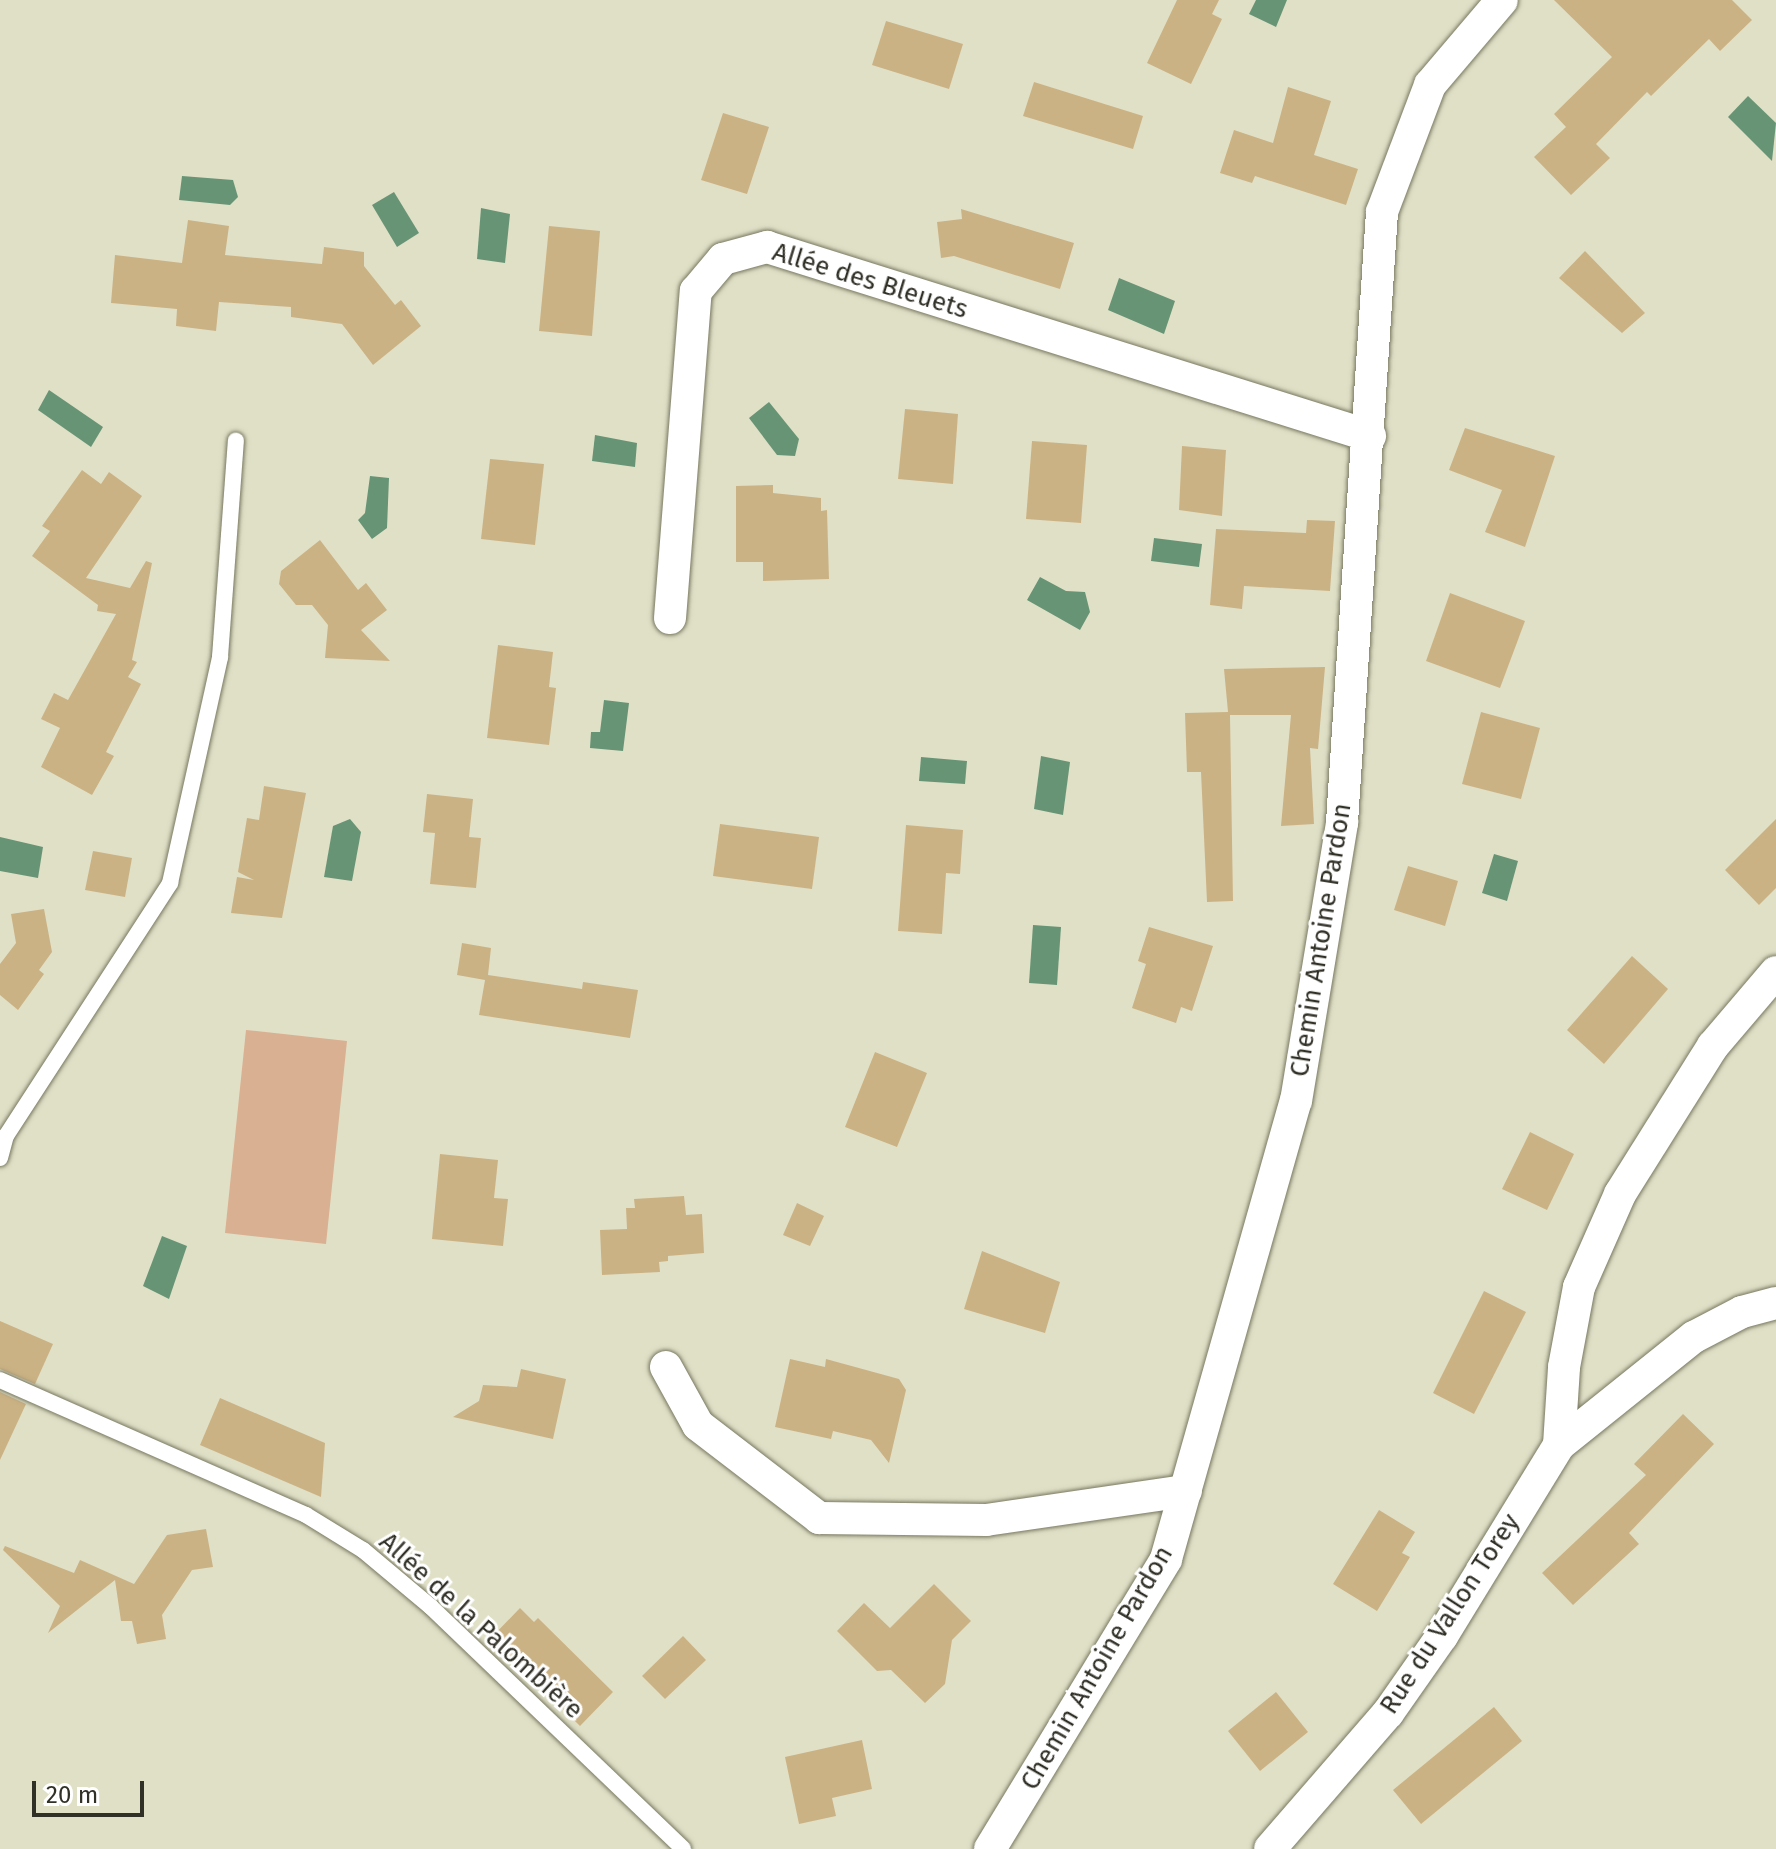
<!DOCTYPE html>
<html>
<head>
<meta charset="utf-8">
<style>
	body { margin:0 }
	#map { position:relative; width:1776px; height:1849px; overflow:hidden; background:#e0e0c7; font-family:"Fira Sans",sans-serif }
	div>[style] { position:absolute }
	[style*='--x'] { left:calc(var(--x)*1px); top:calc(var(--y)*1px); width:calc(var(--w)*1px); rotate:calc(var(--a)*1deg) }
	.green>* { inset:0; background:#d9b092 }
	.water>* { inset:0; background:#679475 }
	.building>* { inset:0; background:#cbb284 }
	.roads { filter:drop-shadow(0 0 2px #787861) drop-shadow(0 0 2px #787861) }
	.service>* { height:16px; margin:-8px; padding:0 8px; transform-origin:8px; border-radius:8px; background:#fff }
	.minor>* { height:32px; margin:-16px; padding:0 16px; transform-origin:16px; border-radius:16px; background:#fff }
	span { translate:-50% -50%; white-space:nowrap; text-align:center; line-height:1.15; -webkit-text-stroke:6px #fff; paint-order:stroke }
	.street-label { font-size:26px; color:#313027 }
	.scale { position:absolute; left:32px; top:1781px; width:112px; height:36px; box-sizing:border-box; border:4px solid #313027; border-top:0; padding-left:10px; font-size:24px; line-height:28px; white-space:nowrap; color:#313027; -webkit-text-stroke:6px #fff; paint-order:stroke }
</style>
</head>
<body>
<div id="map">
	<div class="green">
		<i style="clip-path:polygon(246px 1030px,347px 1041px,326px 1244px,225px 1233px)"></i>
	</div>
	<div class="water">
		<i style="clip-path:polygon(1256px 0,1287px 0,1276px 27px,1249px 14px)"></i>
		<i style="clip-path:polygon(1748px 96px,1776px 123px,1772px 161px,1728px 117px)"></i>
		<i style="clip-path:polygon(182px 176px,233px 180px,238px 197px,230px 205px,179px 200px)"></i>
		<i style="clip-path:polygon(394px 192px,419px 233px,397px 247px,372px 205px)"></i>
		<i style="clip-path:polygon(481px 208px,510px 214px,505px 263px,477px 259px)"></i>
		<i style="clip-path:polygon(1119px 278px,1175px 301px,1164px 334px,1108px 310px)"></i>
		<i style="clip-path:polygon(49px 390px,103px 427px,91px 447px,38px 410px)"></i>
		<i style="clip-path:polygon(769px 402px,799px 439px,795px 456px,777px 455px,749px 418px)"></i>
		<i style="clip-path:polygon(595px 435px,637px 443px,635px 467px,592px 461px)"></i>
		<i style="clip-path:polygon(370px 476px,389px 478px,387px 528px,372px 539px,358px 520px,365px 513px)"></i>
		<i style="clip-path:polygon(1154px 538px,1202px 544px,1199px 567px,1151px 561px)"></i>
		<i style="clip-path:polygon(1040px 577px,1066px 591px,1085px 592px,1090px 612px,1080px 630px,1027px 600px)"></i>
		<i style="clip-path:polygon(604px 700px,629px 703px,623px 751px,590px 748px,591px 732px,600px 732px)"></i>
		<i style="clip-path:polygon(1041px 756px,1070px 762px,1063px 815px,1034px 809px)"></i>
		<i style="clip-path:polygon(921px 757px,967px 761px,965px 784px,919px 781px)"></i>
		<i style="clip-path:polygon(350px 819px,361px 832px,352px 881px,324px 877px,333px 826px)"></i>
		<i style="clip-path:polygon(0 837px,43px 847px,38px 878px,0 871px)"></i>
		<i style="clip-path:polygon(1494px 854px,1518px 861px,1507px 901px,1482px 893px)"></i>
		<i style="clip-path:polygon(1033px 925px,1061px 927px,1057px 985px,1029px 983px)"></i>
		<i style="clip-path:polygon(162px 1236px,187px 1246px,169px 1299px,143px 1286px)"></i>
	</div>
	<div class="building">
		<i style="clip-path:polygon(1177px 0,1219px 0,1212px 14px,1222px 19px,1191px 84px,1147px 63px)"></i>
		<i style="clip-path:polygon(1554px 0,1732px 0,1752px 20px,1720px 51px,1709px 39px,1651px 96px,1647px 92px,1596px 144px,1610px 158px,1571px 195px,1534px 157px,1566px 127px,1554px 114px,1612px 57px)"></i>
		<i style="clip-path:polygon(886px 21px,963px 44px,949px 89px,872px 65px)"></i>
		<i style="clip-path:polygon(1034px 82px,1143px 116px,1133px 149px,1023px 116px)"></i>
		<i style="clip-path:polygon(1288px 87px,1331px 101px,1314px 155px,1358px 169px,1346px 205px,1255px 176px,1252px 183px,1220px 173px,1234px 130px,1273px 143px)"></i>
		<i style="clip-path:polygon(723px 113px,769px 127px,747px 194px,701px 180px)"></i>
		<i style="clip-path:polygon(961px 209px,1074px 243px,1060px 289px,954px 256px,941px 258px,937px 222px,962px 219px)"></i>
		<i style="clip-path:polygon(188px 220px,229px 226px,225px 255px,322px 264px,324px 247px,364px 252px,364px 266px,395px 305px,401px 300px,421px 326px,373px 365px,342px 324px,291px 317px,291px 307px,219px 302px,216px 331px,176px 326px,177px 309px,111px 303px,115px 255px,182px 263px)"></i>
		<i style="clip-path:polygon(549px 226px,600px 231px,592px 336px,539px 331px)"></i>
		<i style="clip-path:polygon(1585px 251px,1645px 313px,1622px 333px,1559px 278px)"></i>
		<i style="clip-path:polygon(905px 409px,958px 414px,953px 484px,898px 479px)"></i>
		<i style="clip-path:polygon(1465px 428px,1555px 456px,1525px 547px,1485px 532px,1502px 490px,1449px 470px)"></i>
		<i style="clip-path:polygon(1032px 441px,1087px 445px,1081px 523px,1026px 519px)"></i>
		<i style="clip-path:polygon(1182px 446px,1226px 450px,1222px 516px,1179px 510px)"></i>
		<i style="clip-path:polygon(490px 459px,544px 464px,535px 545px,481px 539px)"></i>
		<i style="clip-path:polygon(82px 470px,101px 484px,109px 472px,142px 496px,86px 578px,130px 588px,146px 561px,152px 563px,132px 660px,137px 662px,128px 677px,141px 684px,106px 752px,114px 756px,92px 795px,41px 767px,60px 728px,41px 719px,54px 693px,68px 700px,116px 614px,97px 611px,98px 605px,32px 556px,50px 531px,42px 526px)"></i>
		<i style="clip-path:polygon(773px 485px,773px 493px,821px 498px,821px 511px,827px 510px,829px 579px,763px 581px,763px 562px,736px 562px,736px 486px)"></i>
		<i style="clip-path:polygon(1307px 520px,1335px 521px,1330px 591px,1244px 586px,1242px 609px,1210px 605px,1216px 529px,1306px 533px)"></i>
		<i style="clip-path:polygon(320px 540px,358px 590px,366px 583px,387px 610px,361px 630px,390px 661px,325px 658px,328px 625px,312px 605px,296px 605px,279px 584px,281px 571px)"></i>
		<i style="clip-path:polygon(1450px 593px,1525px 621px,1500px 688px,1426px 661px)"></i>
		<i style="clip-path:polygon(498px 645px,553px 652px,549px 687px,556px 688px,549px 745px,487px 738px)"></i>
		<i style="clip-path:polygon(1325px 667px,1318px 749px,1310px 748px,1314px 824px,1281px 826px,1291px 715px,1230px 715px,1233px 901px,1207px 902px,1201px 772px,1187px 772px,1185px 713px,1228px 712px,1224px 669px)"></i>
		<i style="clip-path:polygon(1481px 712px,1540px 728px,1521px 799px,1462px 784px)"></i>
		<i style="clip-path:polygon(264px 786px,306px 793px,282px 918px,231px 913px,237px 877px,254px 880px,238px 872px,247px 818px,259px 820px)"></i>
		<i style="clip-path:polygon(427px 794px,473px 799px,469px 837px,481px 838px,476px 888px,430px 884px,435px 833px,423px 832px)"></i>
		<i style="clip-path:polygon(1776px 819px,1776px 888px,1759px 905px,1725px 870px)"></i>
		<i style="clip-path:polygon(720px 824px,819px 837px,812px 889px,713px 876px)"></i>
		<i style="clip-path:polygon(906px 825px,963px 830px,960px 874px,946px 873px,942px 934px,898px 931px)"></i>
		<i style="clip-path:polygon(93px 851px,132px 858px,125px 897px,85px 890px)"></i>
		<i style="clip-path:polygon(1408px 866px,1458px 881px,1445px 926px,1394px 910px)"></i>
		<i style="clip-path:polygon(44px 909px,52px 952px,39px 970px,44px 974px,18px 1010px,0 995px,0 964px,16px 943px,11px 914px)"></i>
		<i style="clip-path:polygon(1149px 927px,1213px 946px,1192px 1011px,1181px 1007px,1176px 1023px,1132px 1008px,1146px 964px,1138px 961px)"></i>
		<i style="clip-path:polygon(462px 943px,491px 948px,488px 975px,582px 989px,583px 982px,638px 990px,630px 1038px,479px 1015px,485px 980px,457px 975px)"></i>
		<i style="clip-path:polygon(1632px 956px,1668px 989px,1604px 1064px,1567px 1030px)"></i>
		<i style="clip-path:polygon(875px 1052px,927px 1073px,897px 1147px,845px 1127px)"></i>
		<i style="clip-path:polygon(1530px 1132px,1574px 1154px,1547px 1210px,1502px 1189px)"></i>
		<i style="clip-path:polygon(440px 1154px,498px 1160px,494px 1198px,508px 1199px,503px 1246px,432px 1239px)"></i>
		<i style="clip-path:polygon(684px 1196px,686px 1215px,702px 1214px,704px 1253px,668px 1256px,668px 1261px,659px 1262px,660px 1272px,602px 1275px,600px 1230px,627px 1229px,626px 1208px,635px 1208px,634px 1199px)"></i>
		<i style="clip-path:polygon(797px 1203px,824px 1216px,810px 1246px,783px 1235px)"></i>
		<i style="clip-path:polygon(982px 1251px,1060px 1282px,1045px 1333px,964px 1309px)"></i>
		<i style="clip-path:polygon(1484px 1291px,1526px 1312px,1474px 1414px,1433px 1393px)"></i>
		<i style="clip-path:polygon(0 1321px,53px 1344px,35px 1384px,0 1369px)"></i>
		<i style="clip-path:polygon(790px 1359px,825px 1367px,826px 1359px,899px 1379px,906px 1390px,889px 1463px,871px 1440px,833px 1431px,831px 1439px,775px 1427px)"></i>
		<i style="clip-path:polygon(521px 1369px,566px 1379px,553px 1439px,453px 1417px,479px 1401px,483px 1385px,517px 1387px)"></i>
		<i style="clip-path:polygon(0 1392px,26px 1404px,0 1460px)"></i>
		<i style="clip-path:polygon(220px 1398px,325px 1443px,321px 1497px,200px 1445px)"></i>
		<i style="clip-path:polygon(1683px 1414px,1714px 1444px,1629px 1533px,1639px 1544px,1573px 1605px,1542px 1573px,1646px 1475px,1634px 1464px)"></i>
		<i style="clip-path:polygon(1379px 1510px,1415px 1532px,1402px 1553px,1410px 1557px,1377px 1611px,1333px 1584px)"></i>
		<i style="clip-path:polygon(206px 1529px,213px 1567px,192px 1570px,162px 1615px,166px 1639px,137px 1644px,132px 1621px,121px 1621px,115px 1580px,48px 1633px,60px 1606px,3px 1550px,5px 1546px,74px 1573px,80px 1560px,134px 1584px,167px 1535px)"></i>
		<i style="clip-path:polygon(934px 1584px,971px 1621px,952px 1640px,945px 1684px,925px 1703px,891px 1670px,877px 1671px,837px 1631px,864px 1603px,890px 1628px)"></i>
		<i style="clip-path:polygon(520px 1608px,534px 1622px,538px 1618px,613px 1692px,580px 1726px,491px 1638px)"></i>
		<i style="clip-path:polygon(683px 1636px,706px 1660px,665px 1699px,642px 1676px)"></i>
		<i style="clip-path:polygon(1276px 1692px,1308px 1732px,1260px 1771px,1228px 1731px)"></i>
		<i style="clip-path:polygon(1494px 1707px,1522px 1741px,1421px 1824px,1393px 1790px)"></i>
		<i style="clip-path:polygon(862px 1740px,872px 1789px,832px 1798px,836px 1816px,799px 1824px,785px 1757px)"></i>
	</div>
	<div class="roads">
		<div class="service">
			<i style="--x:0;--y:1158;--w:23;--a:-75"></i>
			<i style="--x:6;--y:1136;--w:302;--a:-57"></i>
			<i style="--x:170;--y:883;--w:231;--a:-77.5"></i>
			<i style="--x:220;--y:657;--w:217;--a:-85.8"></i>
			<i style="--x:0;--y:1380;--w:334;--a:23.8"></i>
			<i style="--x:306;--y:1515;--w:67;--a:31.6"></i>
			<i style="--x:363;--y:1550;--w:89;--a:40"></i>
			<i style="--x:431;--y:1607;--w:349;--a:43.8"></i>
		</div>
		<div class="minor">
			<i style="--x:670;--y:618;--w:328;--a:-85.5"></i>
			<i style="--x:696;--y:291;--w:42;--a:-49.8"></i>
			<i style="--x:723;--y:259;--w:46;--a:-15.3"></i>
			<i style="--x:767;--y:247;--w:632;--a:17.4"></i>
			<i style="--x:666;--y:1367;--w:66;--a:61.1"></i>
			<i style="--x:698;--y:1425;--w:153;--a:37.5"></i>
			<i style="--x:819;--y:1518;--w:167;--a:0.7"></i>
			<i style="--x:986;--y:1520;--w:202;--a:-8.3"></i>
			<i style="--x:1559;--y:1445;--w:78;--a:-86.3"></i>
			<i style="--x:1564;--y:1367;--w:81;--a:-79.4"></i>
			<i style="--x:1579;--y:1287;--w:102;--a:-66.2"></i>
			<i style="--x:1620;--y:1194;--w:175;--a:-57.9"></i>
			<i style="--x:1713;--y:1046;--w:97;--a:-49.6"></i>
			<i style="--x:990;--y:1849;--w:339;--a:-58.7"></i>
			<i style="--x:1166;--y:1559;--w:476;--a:-74.2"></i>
			<i style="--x:1296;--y:1101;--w:283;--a:-80.6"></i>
			<i style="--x:1342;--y:822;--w:611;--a:-86.25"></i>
			<i style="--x:1382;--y:212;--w:136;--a:-69.3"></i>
			<i style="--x:1430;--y:85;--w:111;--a:-49.7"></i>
			<i style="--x:1270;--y:1849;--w:180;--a:-49.1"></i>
			<i style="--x:1388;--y:1713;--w:94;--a:-55"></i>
			<i style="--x:1442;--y:1636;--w:224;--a:-58.5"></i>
			<i style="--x:1559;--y:1445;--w:173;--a:-38.7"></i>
			<i style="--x:1694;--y:1337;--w:54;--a:-27.5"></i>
			<i style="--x:1742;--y:1312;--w:35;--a:-15"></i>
		</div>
	</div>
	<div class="street-label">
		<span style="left:870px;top:281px;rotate:17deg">Allée des Bleuets</span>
		<span style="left:1321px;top:940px;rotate:-81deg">Chemin Antoine Pardon</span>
		<span style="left:1450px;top:1614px;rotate:-57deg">Rue du Vallon Torey</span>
		<span style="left:481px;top:1626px;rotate:42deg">Allée de la Palombière</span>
		<span style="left:1097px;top:1668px;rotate:-60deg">Chemin Antoine Pardon</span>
	</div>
	<div class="scale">20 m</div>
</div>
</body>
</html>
